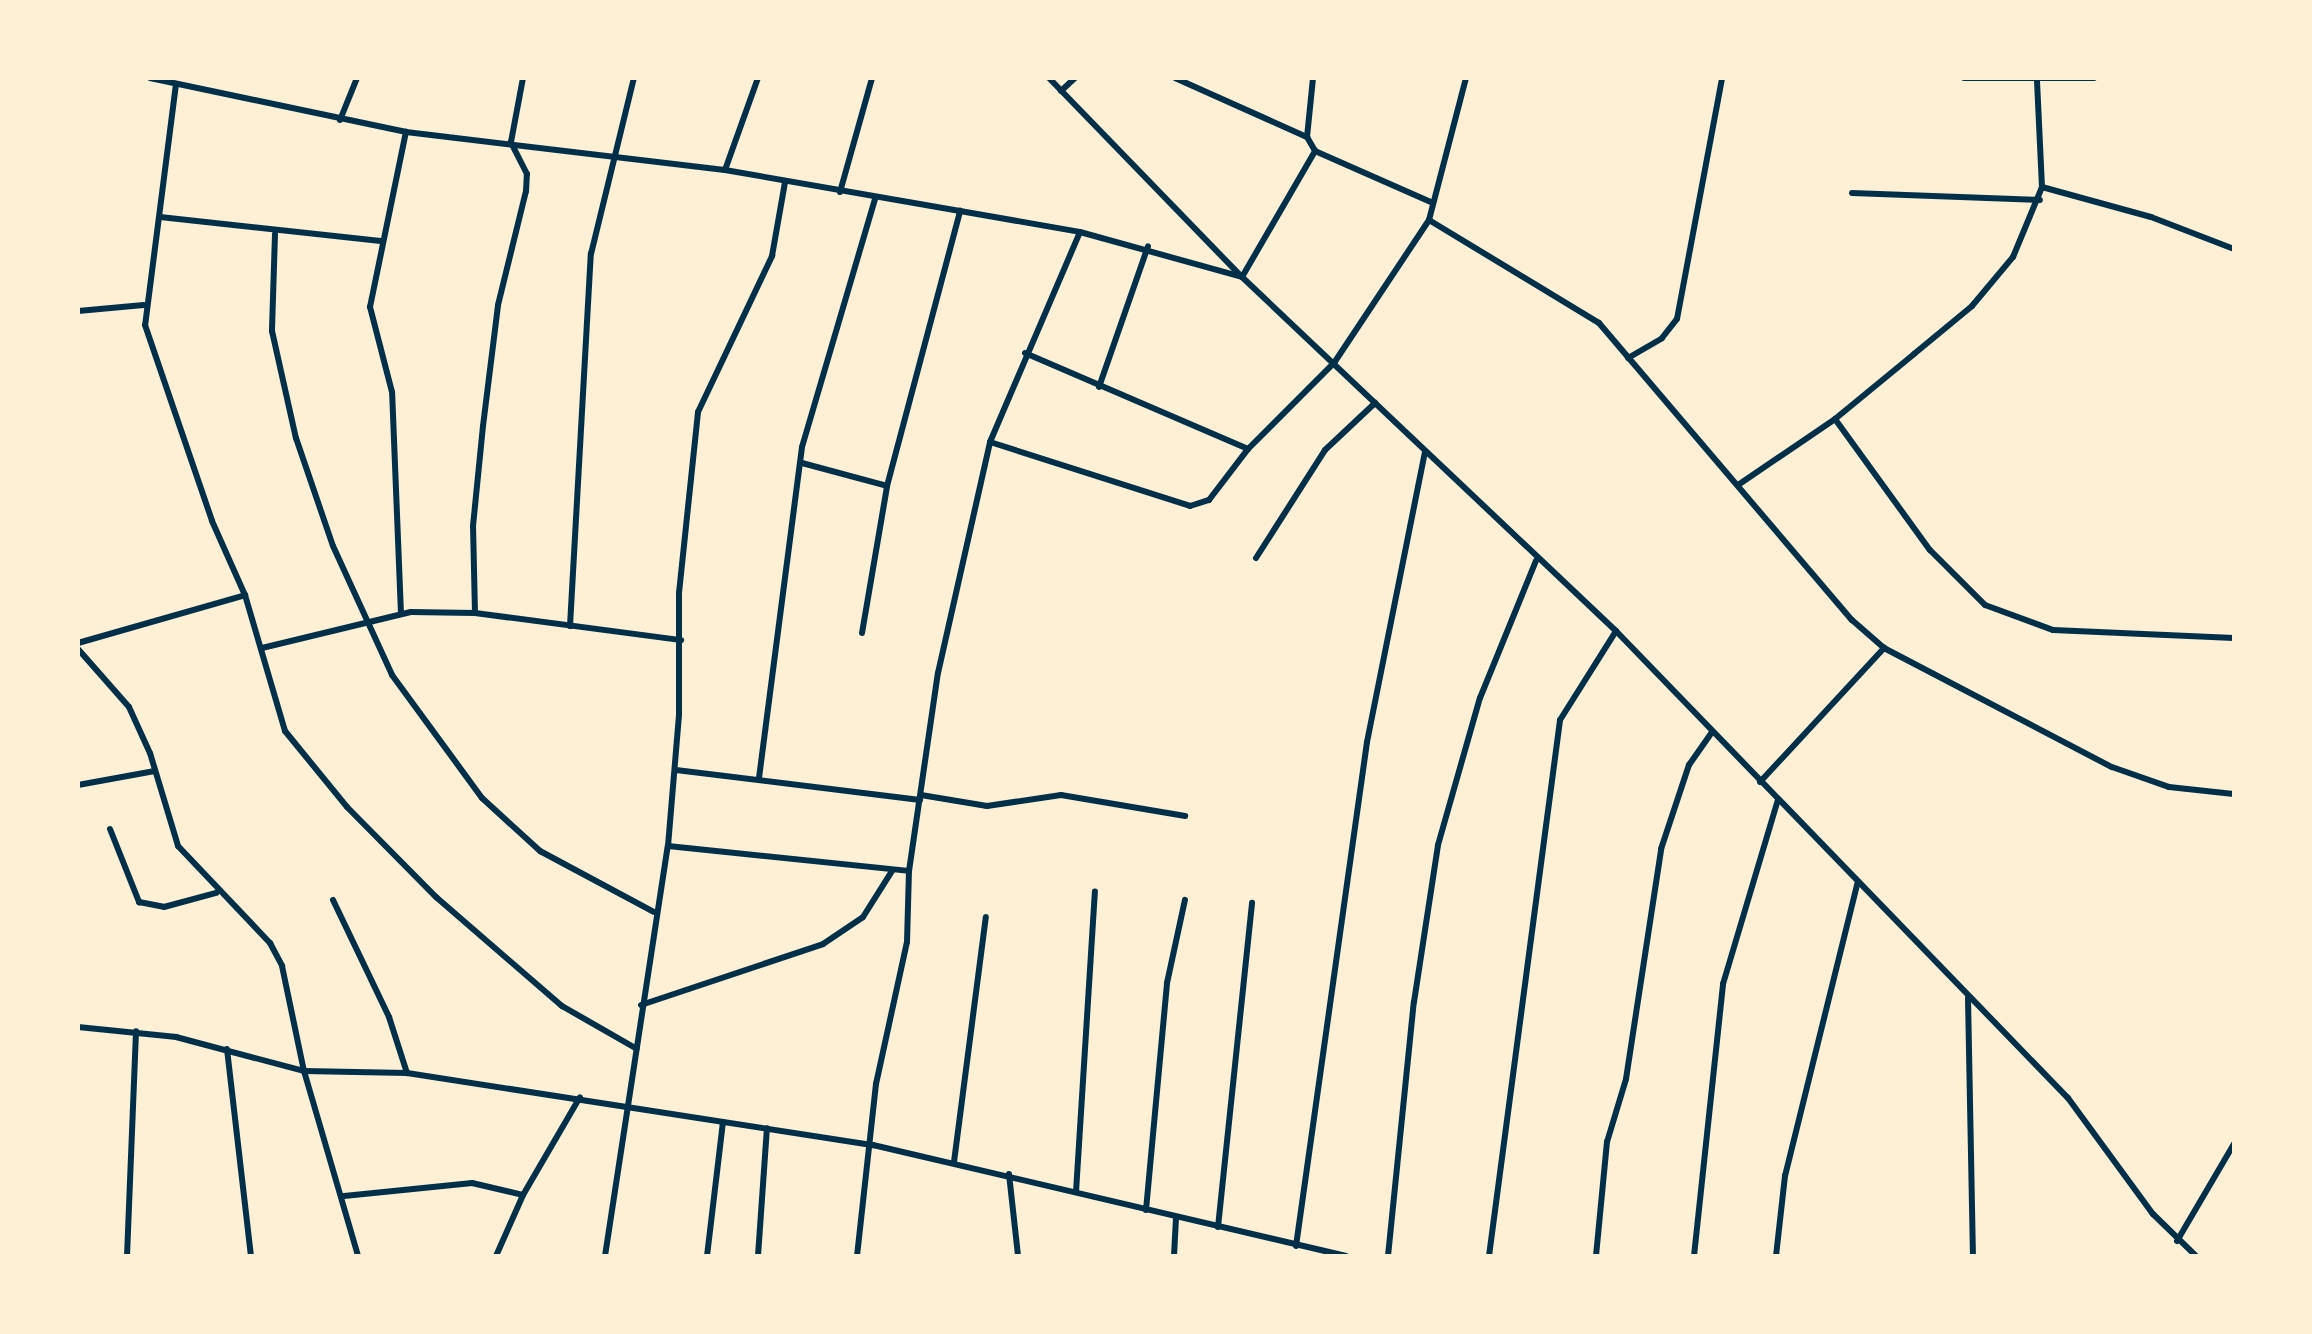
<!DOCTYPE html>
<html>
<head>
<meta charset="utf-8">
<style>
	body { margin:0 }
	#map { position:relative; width:2312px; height:1334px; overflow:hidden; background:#fdf0d5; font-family:"Alegreya Sans",sans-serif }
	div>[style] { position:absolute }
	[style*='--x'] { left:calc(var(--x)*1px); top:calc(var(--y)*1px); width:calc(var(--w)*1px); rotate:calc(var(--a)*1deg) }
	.minor>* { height:6px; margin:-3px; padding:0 3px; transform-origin:3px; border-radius:3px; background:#003049 }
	span { translate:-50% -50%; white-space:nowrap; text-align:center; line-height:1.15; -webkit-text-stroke:8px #fdf0d5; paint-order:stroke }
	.frame { position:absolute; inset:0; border:80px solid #fdf0d5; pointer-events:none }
</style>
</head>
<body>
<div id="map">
	<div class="minor">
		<i style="--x:150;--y:78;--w:262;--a:11.9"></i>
		<i style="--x:406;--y:132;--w:321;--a:6.8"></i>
		<i style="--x:725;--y:170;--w:360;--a:9.9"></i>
		<i style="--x:1080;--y:232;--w:168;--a:15.5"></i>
		<i style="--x:1242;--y:277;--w:146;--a:-59.9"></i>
		<i style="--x:1049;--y:78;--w:277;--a:45.9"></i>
		<i style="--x:1242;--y:277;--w:515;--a:43.43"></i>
		<i style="--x:1616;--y:631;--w:650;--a:45.94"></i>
		<i style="--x:2068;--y:1098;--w:144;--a:53.8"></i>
		<i style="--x:2153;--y:1214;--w:60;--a:44.3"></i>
		<i style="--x:1175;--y:78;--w:145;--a:24.1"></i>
		<i style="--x:1313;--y:78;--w:59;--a:95.8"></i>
		<i style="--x:1307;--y:137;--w:16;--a:60"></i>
		<i style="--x:1315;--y:151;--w:129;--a:23.8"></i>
		<i style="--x:1964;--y:78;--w:130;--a:0"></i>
		<i style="--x:176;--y:84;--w:243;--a:97.3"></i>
		<i style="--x:145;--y:325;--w:207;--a:71.1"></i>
		<i style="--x:212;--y:521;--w:81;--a:66"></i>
		<i style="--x:245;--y:595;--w:142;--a:73.6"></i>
		<i style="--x:285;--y:731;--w:98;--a:50.8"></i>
		<i style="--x:347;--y:807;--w:127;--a:45.3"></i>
		<i style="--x:436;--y:897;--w:167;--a:40.9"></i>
		<i style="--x:562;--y:1006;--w:86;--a:29.8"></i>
		<i style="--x:1061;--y:91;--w:19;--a:-43"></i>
		<i style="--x:340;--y:120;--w:45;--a:-68"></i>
		<i style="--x:725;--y:170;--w:98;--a:-70.3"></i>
		<i style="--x:2042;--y:187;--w:113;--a:15.4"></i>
		<i style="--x:2151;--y:217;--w:89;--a:21.1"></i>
		<i style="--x:840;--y:192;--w:118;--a:-74.3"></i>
		<i style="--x:1852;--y:193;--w:188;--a:2.1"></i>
		<i style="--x:160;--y:217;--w:222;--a:6.2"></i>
		<i style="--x:1429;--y:220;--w:199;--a:31.2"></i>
		<i style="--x:1599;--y:323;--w:390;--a:49.6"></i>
		<i style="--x:1852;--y:620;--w:43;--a:41.2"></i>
		<i style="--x:1884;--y:648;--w:257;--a:27.6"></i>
		<i style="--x:2112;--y:767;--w:60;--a:19.3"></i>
		<i style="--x:2169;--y:787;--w:65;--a:6.1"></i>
		<i style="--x:275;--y:234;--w:97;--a:91.8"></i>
		<i style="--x:272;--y:331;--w:110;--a:77.4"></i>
		<i style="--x:296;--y:438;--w:114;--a:71.1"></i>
		<i style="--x:333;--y:546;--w:142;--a:65.4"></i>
		<i style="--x:392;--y:675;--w:152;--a:53.8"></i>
		<i style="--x:482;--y:798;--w:79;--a:42.4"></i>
		<i style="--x:540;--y:851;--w:129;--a:28.2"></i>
		<i style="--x:78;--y:311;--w:66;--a:-5.2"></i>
		<i style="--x:1025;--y:353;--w:243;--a:23.3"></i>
		<i style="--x:1248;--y:449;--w:122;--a:-45"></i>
		<i style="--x:1334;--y:363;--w:172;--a:-56.4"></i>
		<i style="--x:1429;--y:220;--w:147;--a:-75.4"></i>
		<i style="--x:1628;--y:358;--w:39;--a:-30"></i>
		<i style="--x:1662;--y:338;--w:24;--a:-52"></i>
		<i style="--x:1677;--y:319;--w:245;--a:-79.4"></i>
		<i style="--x:1099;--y:387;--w:149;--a:-70.8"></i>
		<i style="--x:1835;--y:419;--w:162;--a:54.1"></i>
		<i style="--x:1930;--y:550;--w:78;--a:45"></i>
		<i style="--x:1985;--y:605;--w:72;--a:20.2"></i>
		<i style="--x:2053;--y:630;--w:181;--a:2.5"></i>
		<i style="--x:990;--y:442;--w:210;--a:17.7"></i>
		<i style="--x:1190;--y:506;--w:20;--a:-18"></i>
		<i style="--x:1209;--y:500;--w:64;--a:-52.6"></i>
		<i style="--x:802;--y:463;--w:88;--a:15.1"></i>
		<i style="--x:1738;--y:485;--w:117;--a:-34.2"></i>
		<i style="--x:1835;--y:419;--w:102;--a:-39.4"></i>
		<i style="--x:1914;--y:354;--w:75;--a:-39.6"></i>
		<i style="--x:1972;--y:306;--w:64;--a:-50.1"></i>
		<i style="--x:2013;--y:257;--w:76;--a:-67.5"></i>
		<i style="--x:2042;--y:187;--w:106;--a:-92.7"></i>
		<i style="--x:1256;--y:558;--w:128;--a:-57.4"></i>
		<i style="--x:1325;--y:450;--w:69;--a:-43.2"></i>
		<i style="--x:475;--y:613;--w:87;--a:-91.3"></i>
		<i style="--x:473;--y:526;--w:100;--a:-84.3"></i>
		<i style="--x:483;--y:426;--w:122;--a:-82.9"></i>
		<i style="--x:498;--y:305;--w:117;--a:-76.2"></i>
		<i style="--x:526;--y:191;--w:17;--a:-87"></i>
		<i style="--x:527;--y:174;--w:36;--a:-117"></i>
		<i style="--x:511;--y:142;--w:65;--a:-79.4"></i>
		<i style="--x:401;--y:614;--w:222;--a:-92.3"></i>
		<i style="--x:392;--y:392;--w:88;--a:-104.5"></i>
		<i style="--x:370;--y:307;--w:179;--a:-78.4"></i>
		<i style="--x:570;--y:626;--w:373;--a:-86.8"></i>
		<i style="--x:591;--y:254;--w:181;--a:-76.3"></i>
		<i style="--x:862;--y:633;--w:149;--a:-80.3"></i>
		<i style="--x:887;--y:486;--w:285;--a:-75.1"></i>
		<i style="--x:78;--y:643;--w:174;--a:-16"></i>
		<i style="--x:262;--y:648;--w:153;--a:-13.6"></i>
		<i style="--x:411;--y:612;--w:64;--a:0.9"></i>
		<i style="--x:475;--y:613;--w:208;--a:7.5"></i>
		<i style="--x:78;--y:649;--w:77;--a:48.7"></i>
		<i style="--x:129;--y:707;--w:51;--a:65.5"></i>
		<i style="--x:150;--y:753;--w:97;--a:73.2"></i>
		<i style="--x:178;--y:846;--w:134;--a:46.5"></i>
		<i style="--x:270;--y:943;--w:26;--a:62"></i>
		<i style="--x:282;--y:966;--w:107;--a:78.2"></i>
		<i style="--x:304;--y:1071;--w:193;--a:73.7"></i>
		<i style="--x:676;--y:770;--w:246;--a:7"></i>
		<i style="--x:759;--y:778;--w:334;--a:-82.6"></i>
		<i style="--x:802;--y:447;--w:259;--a:-73.6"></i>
		<i style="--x:1760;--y:782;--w:183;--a:-47.2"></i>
		<i style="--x:78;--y:785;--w:78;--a:-10.3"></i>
		<i style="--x:921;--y:795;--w:67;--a:9.5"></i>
		<i style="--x:987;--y:806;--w:75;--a:-8.5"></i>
		<i style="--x:1061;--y:795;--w:126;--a:9.6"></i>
		<i style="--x:110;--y:829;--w:79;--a:68.3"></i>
		<i style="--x:139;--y:902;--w:25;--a:11"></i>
		<i style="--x:164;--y:907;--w:54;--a:-15.1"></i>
		<i style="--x:668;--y:846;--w:242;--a:5.9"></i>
		<i style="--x:333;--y:900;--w:130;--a:64.4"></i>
		<i style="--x:389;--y:1017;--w:59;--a:72.2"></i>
		<i style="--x:1968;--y:998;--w:258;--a:88.9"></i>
		<i style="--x:641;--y:1005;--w:192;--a:-18.5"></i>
		<i style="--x:823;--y:944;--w:48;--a:-34"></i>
		<i style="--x:863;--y:917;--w:54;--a:-57.8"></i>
		<i style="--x:78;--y:1027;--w:99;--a:5.8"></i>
		<i style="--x:176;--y:1037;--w:132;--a:14.9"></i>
		<i style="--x:304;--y:1071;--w:103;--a:1.1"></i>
		<i style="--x:407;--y:1073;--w:472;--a:8.8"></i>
		<i style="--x:873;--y:1145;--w:486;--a:13.2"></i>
		<i style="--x:227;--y:1049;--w:208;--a:83.4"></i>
		<i style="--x:954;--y:1162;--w:247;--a:-82.6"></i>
		<i style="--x:1009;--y:1174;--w:82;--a:83.7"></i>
		<i style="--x:1076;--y:1192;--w:301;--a:-86.4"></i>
		<i style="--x:344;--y:1196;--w:129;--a:-5.8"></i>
		<i style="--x:472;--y:1183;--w:52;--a:13.2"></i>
		<i style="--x:1146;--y:1210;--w:228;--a:-84.7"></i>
		<i style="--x:1167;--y:983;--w:85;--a:-77.8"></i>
		<i style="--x:1218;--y:1227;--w:326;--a:-84"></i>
		<i style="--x:2177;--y:1241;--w:113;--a:-59.6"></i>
		<i style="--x:1296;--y:1246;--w:509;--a:-81.98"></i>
		<i style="--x:1367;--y:742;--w:295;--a:-78.7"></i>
		<i style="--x:127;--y:1256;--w:225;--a:-87.7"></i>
		<i style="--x:496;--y:1256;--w:67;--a:-66.1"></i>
		<i style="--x:523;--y:1195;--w:113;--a:-59.8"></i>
		<i style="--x:605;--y:1256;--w:415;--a:-81.3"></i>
		<i style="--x:668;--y:846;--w:132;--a:-85.2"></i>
		<i style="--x:679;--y:714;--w:121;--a:-90"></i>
		<i style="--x:679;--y:593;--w:182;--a:-84"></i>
		<i style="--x:698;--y:412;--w:173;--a:-64.6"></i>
		<i style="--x:772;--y:256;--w:75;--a:-80"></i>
		<i style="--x:707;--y:1256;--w:135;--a:-83.2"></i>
		<i style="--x:758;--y:1256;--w:128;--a:-86"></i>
		<i style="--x:857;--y:1256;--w:173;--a:-83.7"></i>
		<i style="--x:876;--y:1084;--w:145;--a:-77.7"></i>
		<i style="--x:907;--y:942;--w:71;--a:-88.4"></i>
		<i style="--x:909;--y:871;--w:200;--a:-81.7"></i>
		<i style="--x:938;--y:673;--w:237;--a:-77.3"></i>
		<i style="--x:990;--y:442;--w:228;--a:-66.8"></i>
		<i style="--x:1174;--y:1256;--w:38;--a:-87"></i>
		<i style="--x:1388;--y:1256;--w:255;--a:-84.2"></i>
		<i style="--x:1414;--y:1002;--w:159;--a:-81.3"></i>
		<i style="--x:1438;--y:845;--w:153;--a:-74.1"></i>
		<i style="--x:1480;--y:698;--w:148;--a:-67.8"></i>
		<i style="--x:1489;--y:1256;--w:541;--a:-82.45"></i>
		<i style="--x:1560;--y:720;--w:105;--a:-57.8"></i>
		<i style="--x:1596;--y:1256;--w:115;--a:-84.5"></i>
		<i style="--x:1607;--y:1142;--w:66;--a:-73.2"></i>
		<i style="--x:1626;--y:1079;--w:233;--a:-81.3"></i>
		<i style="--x:1661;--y:849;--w:89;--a:-71.6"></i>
		<i style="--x:1689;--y:765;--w:40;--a:-55.1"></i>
		<i style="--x:1694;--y:1256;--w:274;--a:-83.9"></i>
		<i style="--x:1723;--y:984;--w:192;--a:-73.4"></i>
		<i style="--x:1776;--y:1256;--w:81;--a:-83.6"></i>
		<i style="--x:1785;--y:1176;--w:303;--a:-76.1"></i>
	</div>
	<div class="frame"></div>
</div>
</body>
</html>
